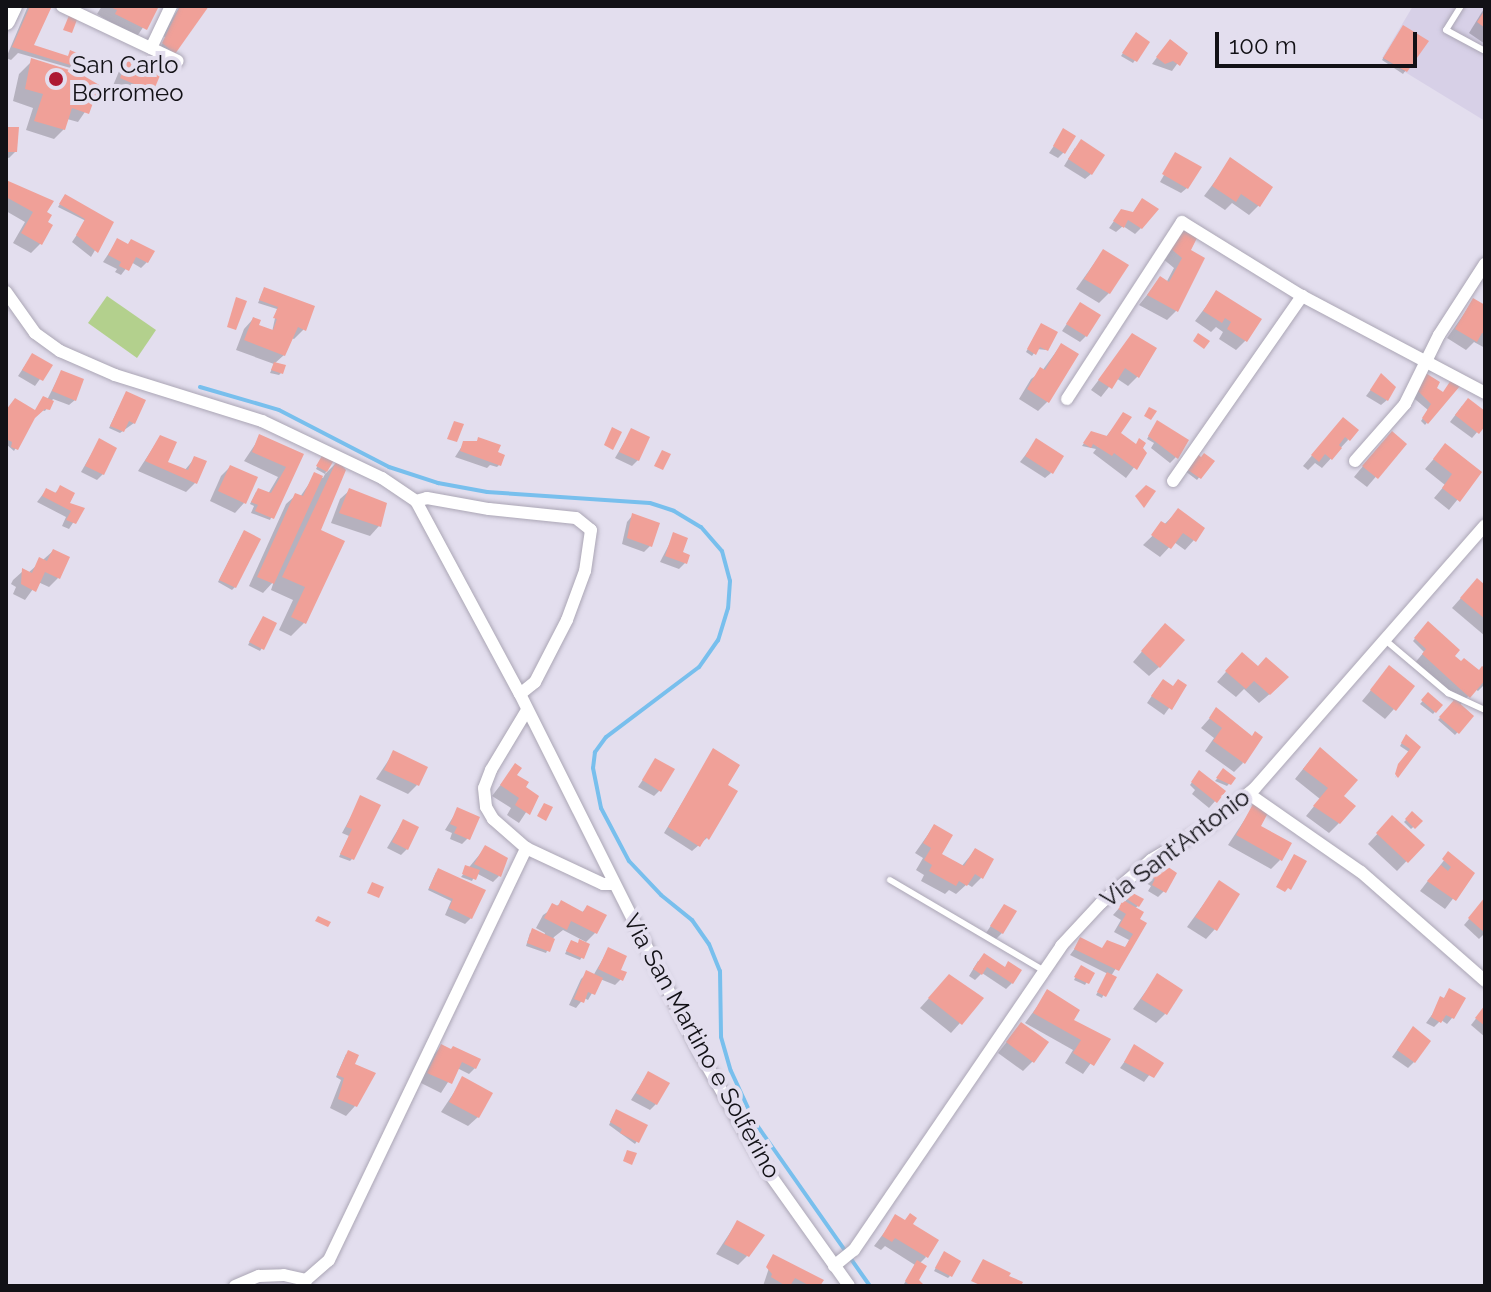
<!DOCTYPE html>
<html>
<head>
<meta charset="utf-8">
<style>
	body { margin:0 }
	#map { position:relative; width:1491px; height:1292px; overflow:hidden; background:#e3deee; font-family:Raleway,sans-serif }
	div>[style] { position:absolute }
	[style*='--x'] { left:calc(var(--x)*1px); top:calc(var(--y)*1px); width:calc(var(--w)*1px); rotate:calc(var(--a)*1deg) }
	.built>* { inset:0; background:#d7d0e7 }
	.green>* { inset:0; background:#b3d08d }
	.shadow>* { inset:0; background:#0003 }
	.stream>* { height:4px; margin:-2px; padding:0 2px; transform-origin:2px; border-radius:2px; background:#78bfed }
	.building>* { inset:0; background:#f0a098 }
	.roads { filter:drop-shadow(0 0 2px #aba6b5) drop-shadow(0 0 2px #aba6b5) }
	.lane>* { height:6px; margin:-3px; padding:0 3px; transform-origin:3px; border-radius:3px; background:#fff }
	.street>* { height:12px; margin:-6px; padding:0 6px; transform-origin:6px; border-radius:6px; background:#fff }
	.secondary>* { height:18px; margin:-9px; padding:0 9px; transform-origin:9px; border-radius:9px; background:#fff }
	.dots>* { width:22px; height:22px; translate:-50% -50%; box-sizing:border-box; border:4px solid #e3deee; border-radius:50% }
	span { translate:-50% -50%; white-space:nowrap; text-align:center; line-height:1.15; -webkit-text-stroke:8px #e3deee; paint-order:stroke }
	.poi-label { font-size:24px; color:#121116 }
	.left { translate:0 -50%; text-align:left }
	.street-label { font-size:24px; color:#121116 }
	.frame { position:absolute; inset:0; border:8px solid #121116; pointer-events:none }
	.scale { position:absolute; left:1215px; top:32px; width:202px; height:36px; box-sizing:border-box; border:4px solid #121116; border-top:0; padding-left:10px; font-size:24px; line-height:28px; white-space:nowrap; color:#121116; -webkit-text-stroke:6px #e3deee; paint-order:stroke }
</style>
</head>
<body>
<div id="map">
	<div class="built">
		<i style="clip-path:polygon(1413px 6px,1485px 6px,1485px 121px,1382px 58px)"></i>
	</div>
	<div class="green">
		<i style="clip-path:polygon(107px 296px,156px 330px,137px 358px,88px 323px)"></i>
	</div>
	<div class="shadow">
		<i style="clip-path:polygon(28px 6px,50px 6px,31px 46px,91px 70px,88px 73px,18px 53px,11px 60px,6px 58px)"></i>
		<i style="clip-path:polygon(102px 6px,135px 9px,157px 6px,136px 38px,97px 14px)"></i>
		<i style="clip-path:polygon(180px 6px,206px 6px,171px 55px,161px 46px,166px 38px,162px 35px)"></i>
		<i style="clip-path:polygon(1485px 7px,1485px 44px,1469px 33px)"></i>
		<i style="clip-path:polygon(1401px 30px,1426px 42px,1403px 74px,1382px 60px)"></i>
		<i style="clip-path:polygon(1134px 37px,1148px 42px,1133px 63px,1121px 56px)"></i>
		<i style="clip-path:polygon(1164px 48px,1185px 53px,1172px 71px,1152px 64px)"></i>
		<i style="clip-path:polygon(130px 59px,151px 91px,142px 100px,112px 88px,120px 69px)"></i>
		<i style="clip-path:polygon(32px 61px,89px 106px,78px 122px,67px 119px,64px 129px,54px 139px,26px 130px,33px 108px,13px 101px,19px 74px)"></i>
		<i style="clip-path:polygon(6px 129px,15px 152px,9px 158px,6px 157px)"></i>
		<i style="clip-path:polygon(1064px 131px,1064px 152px,1058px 158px,1049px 153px)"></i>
		<i style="clip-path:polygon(1075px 148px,1091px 174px,1085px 179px,1064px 166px)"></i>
		<i style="clip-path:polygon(1176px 154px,1187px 188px,1181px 193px,1160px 182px)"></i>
		<i style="clip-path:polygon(1231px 160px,1259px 205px,1249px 215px,1232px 203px,1225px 210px,1204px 196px)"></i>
		<i style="clip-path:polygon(6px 182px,44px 213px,40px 244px,31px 253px,13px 243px,25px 222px,6px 211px)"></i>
		<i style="clip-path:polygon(63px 199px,111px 223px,91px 257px,72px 242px,86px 221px,58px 207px)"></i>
		<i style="clip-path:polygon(1142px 200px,1141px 228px,1135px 234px,1123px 226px,1116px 232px,1109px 228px,1121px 211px,1132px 214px)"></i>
		<i style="clip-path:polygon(117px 241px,147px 262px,141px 268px,131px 262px,121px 275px,115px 272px,117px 269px,103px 262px)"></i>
		<i style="clip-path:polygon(1172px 241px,1189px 251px,1176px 311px,1167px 320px,1139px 305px,1160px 279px,1166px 283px,1174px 268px,1162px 258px)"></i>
		<i style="clip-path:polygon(1103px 251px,1109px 293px,1099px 303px,1076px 289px)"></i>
		<i style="clip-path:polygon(263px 291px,304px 329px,294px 339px,291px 338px,284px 355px,274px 364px,281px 373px,279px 375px,270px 373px,274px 364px,236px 350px,244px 329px,253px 319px,256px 326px,272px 332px,277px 309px,258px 303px)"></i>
		<i style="clip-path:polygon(1217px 292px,1246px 340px,1236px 350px,1219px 339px,1223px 332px,1216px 327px,1211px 332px,1195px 321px)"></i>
		<i style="clip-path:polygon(1473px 301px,1485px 308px,1485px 348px,1474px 342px,1466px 350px,1447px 338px)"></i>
		<i style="clip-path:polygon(1080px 304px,1086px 336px,1080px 342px,1062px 331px)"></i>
		<i style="clip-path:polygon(1039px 328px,1046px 350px,1037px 349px,1032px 356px,1026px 352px)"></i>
		<i style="clip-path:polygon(1133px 335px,1138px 376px,1128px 386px,1116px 378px,1101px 397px,1091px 390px)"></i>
		<i style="clip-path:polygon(1061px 345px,1048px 401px,1038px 411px,1019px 399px,1031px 379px,1042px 371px)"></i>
		<i style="clip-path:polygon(32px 355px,50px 365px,35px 386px,18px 376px)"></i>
		<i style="clip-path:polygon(61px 372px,75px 400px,69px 405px,53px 399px,45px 411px,41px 410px,33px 417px,14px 451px,6px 444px,6px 411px,35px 412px,47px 400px)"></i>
		<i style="clip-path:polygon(1381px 376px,1387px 400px,1381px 405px,1366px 396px)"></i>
		<i style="clip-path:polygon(1419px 381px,1443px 395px,1457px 386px,1425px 425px,1421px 421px,1428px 410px,1410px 395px)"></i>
		<i style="clip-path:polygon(126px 393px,134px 423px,120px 433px,109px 428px)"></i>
		<i style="clip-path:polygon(1462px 406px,1485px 414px,1485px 423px,1472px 438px,1450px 422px)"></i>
		<i style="clip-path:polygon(1124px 414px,1119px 434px,1145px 453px,1126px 478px,1093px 453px,1096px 449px,1082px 446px,1089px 436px,1098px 447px)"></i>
		<i style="clip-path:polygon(1343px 419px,1348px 440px,1322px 468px,1315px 463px,1308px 470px,1303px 466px)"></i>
		<i style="clip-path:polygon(1155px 425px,1176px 457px,1170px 463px,1151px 448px,1154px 443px,1147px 439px)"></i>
		<i style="clip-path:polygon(631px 431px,638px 460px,632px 466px,615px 458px)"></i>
		<i style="clip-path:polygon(160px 437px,166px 463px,184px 471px,195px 458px,195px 483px,186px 492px,138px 471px)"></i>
		<i style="clip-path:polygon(260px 437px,302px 455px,270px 520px,251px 513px,254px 506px,250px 504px,256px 492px,268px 494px,278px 477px,244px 461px)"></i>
		<i style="clip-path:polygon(479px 439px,499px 465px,497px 467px,490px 465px,487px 468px,455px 457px,464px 443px,475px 443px)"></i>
		<i style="clip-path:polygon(1037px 440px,1051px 473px,1045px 478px,1020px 462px)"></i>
		<i style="clip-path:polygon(99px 441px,103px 474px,97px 480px,81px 472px)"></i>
		<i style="clip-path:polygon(1382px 443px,1404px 444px,1367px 487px,1354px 477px)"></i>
		<i style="clip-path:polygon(1445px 446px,1479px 473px,1449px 510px,1434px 498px,1445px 485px,1425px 469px)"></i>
		<i style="clip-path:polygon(1194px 458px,1212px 461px,1197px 480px,1185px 471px)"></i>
		<i style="clip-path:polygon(321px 459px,331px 461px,325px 474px,336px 463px,318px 530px,304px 623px,291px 636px,279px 630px,293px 600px,271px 590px,274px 581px,263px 593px,249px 586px,286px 504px,296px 495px,300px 497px,315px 475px,323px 478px,325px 474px,316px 469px)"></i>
		<i style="clip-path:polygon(230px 467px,244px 503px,235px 513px,210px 501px,221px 476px)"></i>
		<i style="clip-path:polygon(60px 488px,67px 504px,82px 509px,69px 529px,62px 526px,66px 517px,37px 502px,46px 490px,54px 494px)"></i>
		<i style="clip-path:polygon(350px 490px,379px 526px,370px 536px,331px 523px,340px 499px)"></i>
		<i style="clip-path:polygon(1178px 511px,1194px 540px,1185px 550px,1174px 542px,1160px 557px,1143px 545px)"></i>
		<i style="clip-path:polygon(632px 516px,650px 546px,644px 552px,622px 544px,627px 522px)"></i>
		<i style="clip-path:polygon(242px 535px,235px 587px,232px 590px,218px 582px)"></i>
		<i style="clip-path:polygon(674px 535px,685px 563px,679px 569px,660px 562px)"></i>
		<i style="clip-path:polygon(53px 551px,58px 578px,49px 587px,38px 582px,25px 600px,13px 594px,16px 587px,11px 584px,13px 580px,23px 571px,28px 573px)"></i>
		<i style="clip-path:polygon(1485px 587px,1485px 636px,1452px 608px,1468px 590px)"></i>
		<i style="clip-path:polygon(261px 621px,262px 648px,260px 651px,248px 645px)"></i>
		<i style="clip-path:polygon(1428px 623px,1451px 657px,1485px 673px,1485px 684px,1478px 691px,1475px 689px,1460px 705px,1472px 716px,1455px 735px,1438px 720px,1455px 702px,1414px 664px,1424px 652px,1413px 641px)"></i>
		<i style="clip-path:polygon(1156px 635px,1159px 667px,1149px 676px,1133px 662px)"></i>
		<i style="clip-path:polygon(1233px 664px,1279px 686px,1259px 703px,1244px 689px,1236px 697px,1217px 682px)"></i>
		<i style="clip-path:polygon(1389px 668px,1394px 709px,1385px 719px,1362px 701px)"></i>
		<i style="clip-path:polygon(1185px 686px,1164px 715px,1147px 703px,1157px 688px)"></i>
		<i style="clip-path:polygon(1428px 695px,1440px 706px,1433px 714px,1420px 704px)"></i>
		<i style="clip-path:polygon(1217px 710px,1243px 763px,1234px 772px,1205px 751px,1214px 738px,1201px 728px)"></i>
		<i style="clip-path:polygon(1404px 739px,1418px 747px,1395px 778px,1409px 752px,1400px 746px)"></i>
		<i style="clip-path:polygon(394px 752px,417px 785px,408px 794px,376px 779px)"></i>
		<i style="clip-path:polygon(1311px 759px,1341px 797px,1339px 823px,1329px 833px,1306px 816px,1320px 799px,1295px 779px)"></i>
		<i style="clip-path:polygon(656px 760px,660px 790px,654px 796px,638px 787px)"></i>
		<i style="clip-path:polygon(515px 766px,514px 775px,523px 788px,536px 797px,519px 823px,507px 815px,511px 808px,492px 796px)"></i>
		<i style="clip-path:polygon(1224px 771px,1234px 778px,1227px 786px,1215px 781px)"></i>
		<i style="clip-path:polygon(1197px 775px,1224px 791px,1209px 808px,1192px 794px,1195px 790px,1190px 785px)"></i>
		<i style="clip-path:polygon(694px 783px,724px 786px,735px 792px,707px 838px,692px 851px,664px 833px)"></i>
		<i style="clip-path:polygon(361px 798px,352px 859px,350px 861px,339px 857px,349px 836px,342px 833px)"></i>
		<i style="clip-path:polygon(1253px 807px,1258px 826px,1280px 860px,1271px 869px,1228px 845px)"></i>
		<i style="clip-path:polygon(458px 809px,468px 838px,462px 844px,450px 839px,452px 833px,445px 830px)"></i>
		<i style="clip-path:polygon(1412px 814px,1420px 821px,1411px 829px,1404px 822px)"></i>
		<i style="clip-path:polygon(1392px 818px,1422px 845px,1397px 871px,1368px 844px)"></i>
		<i style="clip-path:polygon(403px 821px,407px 849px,401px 855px,387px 848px)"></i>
		<i style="clip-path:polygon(934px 826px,940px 855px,961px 867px,975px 850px,981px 878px,972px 887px,967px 884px,956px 894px,949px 890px,945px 894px,921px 881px,924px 875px,916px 870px,923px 858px,915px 853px)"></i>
		<i style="clip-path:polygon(485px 848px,499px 876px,493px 882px,476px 873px,472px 881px,461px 877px)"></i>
		<i style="clip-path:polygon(1449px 854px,1472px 874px,1445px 909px,1420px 891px)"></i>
		<i style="clip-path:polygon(1158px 863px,1164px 891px,1158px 897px,1148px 891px,1151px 886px,1139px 879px)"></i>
		<i style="clip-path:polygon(436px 872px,471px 918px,465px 924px,445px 915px,451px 901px,428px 890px)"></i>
		<i style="clip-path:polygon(1219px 883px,1215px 929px,1206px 939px,1187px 927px)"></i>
		<i style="clip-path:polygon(1129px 897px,1138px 906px,1134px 909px,1137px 920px,1144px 924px,1111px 976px,1102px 998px,1096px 995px,1108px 974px,1070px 955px,1081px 940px,1101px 951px,1125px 949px,1129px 940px,1114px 932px,1121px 920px,1113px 915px)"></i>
		<i style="clip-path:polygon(1485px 900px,1485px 933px,1479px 939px,1464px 925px)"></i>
		<i style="clip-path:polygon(561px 903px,581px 913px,588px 907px,595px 933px,586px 942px,563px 930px,554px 937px,546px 953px,526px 946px,530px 933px,544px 936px,545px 933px,536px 928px,543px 915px)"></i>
		<i style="clip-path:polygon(1004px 906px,1002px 933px,996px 939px,986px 933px)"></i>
		<i style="clip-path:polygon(569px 945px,582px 957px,580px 960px,565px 954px)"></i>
		<i style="clip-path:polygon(608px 950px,621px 979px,615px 985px,600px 979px,588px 1000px,584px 998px,576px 1008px,569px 1005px,581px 979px,587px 973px,593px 976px)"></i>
		<i style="clip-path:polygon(978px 961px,1004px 968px,1012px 983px,1006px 989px,982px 973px,975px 980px,969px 976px)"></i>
		<i style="clip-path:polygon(1079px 970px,1092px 973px,1085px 985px,1074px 980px)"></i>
		<i style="clip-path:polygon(1157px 976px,1165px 1014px,1156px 1023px,1133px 1009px)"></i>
		<i style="clip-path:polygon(940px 986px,960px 1023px,951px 1033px,920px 1008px)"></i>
		<i style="clip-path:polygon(1450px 990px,1452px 1018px,1447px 1024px,1441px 1020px,1434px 1027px,1426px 1023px)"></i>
		<i style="clip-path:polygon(1048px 992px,1072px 1020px,1108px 1039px,1083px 1074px,1065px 1063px,1073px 1050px,1025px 1023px)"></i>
		<i style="clip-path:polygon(1485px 1007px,1485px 1037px,1471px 1025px)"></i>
		<i style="clip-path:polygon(1021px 1024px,1033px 1061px,1023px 1071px,998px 1053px)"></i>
		<i style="clip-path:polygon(1408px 1035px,1414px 1062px,1408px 1068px,1392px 1057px)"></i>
		<i style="clip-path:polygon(441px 1047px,475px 1068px,469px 1074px,457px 1068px,441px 1093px,419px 1082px,432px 1056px)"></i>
		<i style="clip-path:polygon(1135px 1047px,1153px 1070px,1144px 1082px,1120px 1068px)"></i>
		<i style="clip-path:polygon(346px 1054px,352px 1065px,355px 1106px,346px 1116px,330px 1108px,341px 1080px,336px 1077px)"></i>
		<i style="clip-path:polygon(648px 1073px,656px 1104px,650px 1110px,631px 1100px)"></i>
		<i style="clip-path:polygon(463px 1079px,478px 1117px,468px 1126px,441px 1112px)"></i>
		<i style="clip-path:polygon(614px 1114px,637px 1141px,635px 1144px,609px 1125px)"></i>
		<i style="clip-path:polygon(896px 1217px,909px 1225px,926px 1257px,919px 1264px,916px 1280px,922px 1286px,904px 1284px,915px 1265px,885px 1246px,881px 1250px,874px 1246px)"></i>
		<i style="clip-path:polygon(737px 1222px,747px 1256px,738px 1265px,716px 1254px)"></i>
		<i style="clip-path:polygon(942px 1256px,950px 1276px,948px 1278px,934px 1271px)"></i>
		<i style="clip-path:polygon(772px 1259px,818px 1286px,763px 1286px)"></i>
	</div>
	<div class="stream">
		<i style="--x:200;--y:387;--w:82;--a:16.2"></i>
		<i style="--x:279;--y:410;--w:124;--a:27.4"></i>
		<i style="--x:389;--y:467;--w:52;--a:18.1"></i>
		<i style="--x:438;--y:483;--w:50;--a:10.4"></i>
		<i style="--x:487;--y:492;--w:163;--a:3.9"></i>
		<i style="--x:650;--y:503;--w:25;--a:18"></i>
		<i style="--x:674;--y:511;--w:31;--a:31"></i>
		<i style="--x:701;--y:527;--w:32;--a:49"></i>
		<i style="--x:722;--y:551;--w:31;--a:75"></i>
		<i style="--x:730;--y:581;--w:27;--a:94"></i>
		<i style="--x:728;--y:608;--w:34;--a:107"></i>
		<i style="--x:718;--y:640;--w:33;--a:125"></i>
		<i style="--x:699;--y:667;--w:116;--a:143"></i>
		<i style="--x:606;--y:737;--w:19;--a:126"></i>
		<i style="--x:595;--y:752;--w:16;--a:97"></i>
		<i style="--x:593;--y:768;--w:41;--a:78.7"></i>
		<i style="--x:601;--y:808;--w:60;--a:62.2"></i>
		<i style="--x:629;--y:861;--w:47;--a:46.7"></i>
		<i style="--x:661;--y:895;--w:40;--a:39"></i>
		<i style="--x:692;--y:920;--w:29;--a:55"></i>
		<i style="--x:709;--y:944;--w:29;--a:68"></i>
		<i style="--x:720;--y:971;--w:66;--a:89.1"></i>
		<i style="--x:721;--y:1037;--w:35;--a:74"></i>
		<i style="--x:731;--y:1071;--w:55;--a:65.3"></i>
		<i style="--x:754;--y:1121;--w:202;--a:54.9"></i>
	</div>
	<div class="building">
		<i style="clip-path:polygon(30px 6px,52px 6px,34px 45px,68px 56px,70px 50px,98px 62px,93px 72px,12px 47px)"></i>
		<i style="clip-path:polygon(108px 6px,138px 8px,159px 6px,147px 30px,115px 14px,117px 10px)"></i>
		<i style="clip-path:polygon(180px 6px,209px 6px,175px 54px,162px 43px)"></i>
		<i style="clip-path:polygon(1485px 10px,1485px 28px,1477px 22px)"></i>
		<i style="clip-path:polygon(70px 13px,78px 17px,72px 33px,63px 30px)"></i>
		<i style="clip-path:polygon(1403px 25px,1429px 41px,1407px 72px,1383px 58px)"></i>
		<i style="clip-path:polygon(1136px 32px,1150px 42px,1137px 62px,1122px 53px)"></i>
		<i style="clip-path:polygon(1170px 39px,1188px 53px,1180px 66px,1173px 61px,1165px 64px,1156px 57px)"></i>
		<i style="clip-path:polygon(129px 57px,162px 71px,153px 92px,120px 78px)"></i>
		<i style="clip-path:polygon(31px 58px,79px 73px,101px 86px,100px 99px,93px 103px,89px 114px,72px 108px,65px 130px,34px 121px,43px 94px,25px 89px)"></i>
		<i style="clip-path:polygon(6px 127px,19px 127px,17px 152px,6px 152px)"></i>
		<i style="clip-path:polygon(1063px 128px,1076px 136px,1065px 154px,1053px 146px)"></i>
		<i style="clip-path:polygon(1081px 139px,1105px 155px,1092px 175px,1068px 159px)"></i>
		<i style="clip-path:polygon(1175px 152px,1202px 167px,1188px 189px,1162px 174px)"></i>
		<i style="clip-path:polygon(1230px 157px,1273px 187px,1260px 207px,1241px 194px,1236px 202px,1212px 186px)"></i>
		<i style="clip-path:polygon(6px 180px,54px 201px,47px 212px,52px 215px,48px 222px,53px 225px,42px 245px,21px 233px,33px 212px,6px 197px)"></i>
		<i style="clip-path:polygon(65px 194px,114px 222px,98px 253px,76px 235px,85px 219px,59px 204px)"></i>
		<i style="clip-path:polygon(1142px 198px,1159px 209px,1142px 229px,1128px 220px,1124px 228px,1113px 221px,1121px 209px,1133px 212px)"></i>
		<i style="clip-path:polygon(1181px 229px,1197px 238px,1191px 250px,1205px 258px,1178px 312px,1147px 295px,1160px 276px,1169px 282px,1182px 258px,1170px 248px)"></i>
		<i style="clip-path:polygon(117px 238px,128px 244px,131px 239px,155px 251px,148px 263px,136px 257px,129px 271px,119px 266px,121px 262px,108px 255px)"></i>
		<i style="clip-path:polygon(1103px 249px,1129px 265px,1110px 294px,1084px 279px)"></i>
		<i style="clip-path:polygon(264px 287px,315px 306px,306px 331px,298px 327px,285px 356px,244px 340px,253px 317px,261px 320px,259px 325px,273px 330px,277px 319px,273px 318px,278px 307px,259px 300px)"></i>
		<i style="clip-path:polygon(1216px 290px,1262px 319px,1247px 342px,1227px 329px,1231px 322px,1225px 318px,1222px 323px,1203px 311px)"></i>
		<i style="clip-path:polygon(236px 297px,247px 301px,236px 330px,227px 327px)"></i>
		<i style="clip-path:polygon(1473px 298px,1485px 305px,1485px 334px,1482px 333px,1477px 342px,1455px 329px)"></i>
		<i style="clip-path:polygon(1080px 302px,1101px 315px,1087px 337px,1066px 324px)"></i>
		<i style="clip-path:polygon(1041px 323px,1058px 332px,1048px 351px,1040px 347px,1036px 355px,1027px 349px)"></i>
		<i style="clip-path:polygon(1132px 333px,1157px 348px,1139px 378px,1125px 368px,1112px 389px,1098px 380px)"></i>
		<i style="clip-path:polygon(1198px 333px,1210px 341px,1204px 349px,1193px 341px)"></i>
		<i style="clip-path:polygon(1061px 343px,1079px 354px,1049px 403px,1027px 389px,1040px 367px,1045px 370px)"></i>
		<i style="clip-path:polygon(32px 353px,53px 365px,43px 381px,22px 370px)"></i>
		<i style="clip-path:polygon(274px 362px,286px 365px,283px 374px,271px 370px)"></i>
		<i style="clip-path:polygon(61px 370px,84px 379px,76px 401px,52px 391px)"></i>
		<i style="clip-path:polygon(1424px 372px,1440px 382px,1437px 388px,1443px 392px,1451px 380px,1460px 386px,1428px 424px,1422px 418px,1431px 404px,1415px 388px)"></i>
		<i style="clip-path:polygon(1381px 373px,1396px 387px,1388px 401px,1370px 390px)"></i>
		<i style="clip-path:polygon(126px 391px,146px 400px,135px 424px,129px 421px,124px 432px,110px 426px)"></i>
		<i style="clip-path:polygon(43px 396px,54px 401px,50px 410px,45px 409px,35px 418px,18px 450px,11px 447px,12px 442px,6px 439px,6px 410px,15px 398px,35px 410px)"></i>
		<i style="clip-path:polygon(1468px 398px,1485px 411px,1485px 426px,1479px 434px,1455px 415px)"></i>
		<i style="clip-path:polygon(1149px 407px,1157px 411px,1151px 420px,1144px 416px)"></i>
		<i style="clip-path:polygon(1123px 412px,1132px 417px,1121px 433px,1136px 444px,1139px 438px,1146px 443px,1143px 448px,1147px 453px,1137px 470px,1114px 453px,1112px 456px,1093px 444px,1091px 448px,1083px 443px,1091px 431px,1107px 436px)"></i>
		<i style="clip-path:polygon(1343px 417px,1359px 430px,1350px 441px,1345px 437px,1339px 445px,1342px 448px,1332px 460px,1325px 454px,1319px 462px,1311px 455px)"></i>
		<i style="clip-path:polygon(1157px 420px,1189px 440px,1178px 459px,1148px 436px)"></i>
		<i style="clip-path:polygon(454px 421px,464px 424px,457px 442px,447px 439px)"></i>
		<i style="clip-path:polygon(612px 427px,622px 432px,613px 450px,604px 445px)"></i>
		<i style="clip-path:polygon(631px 428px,650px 437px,639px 461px,619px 452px)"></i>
		<i style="clip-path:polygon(1392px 431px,1407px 444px,1378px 479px,1362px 466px)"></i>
		<i style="clip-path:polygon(259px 434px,304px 454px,274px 519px,255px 511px,258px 505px,251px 502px,258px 488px,271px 493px,286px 467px,252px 452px)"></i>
		<i style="clip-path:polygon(160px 435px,177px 442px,168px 462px,188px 470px,194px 456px,207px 461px,197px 484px,145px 461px)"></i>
		<i style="clip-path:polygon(478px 437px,501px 445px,498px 452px,505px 455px,501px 466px,460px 451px,463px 441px,477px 441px)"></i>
		<i style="clip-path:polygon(99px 438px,117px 448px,104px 475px,85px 466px)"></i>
		<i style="clip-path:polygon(1036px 438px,1064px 456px,1053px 474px,1025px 456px)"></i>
		<i style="clip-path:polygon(1445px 443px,1482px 472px,1460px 502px,1442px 488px,1452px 474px,1433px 459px)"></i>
		<i style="clip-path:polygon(662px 450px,671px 454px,663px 470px,654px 466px)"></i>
		<i style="clip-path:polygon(1196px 453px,1201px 457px,1204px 453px,1215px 461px,1201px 479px,1185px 468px)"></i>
		<i style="clip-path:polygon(323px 454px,334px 460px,327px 472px,316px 466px)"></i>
		<i style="clip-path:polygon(337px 460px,346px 470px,321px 530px,345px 541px,306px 624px,291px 617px,305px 587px,282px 577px)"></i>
		<i style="clip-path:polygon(230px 465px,258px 477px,246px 504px,218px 491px)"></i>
		<i style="clip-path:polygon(314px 472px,323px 476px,274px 584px,257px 577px,295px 493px,303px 496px)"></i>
		<i style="clip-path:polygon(60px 485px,75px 493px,70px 503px,85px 508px,76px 524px,66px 520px,71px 511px,42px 496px,46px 488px,56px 493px)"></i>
		<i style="clip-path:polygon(1146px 485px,1156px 491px,1144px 508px,1135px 496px)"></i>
		<i style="clip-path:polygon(349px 488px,387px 503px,381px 527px,339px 513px)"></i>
		<i style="clip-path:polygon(1178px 508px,1205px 528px,1196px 542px,1183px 533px,1171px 549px,1151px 535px,1161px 521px,1166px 524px)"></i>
		<i style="clip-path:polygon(632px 513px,660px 523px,652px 547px,627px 538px)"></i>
		<i style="clip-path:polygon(244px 530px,261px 539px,236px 588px,219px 580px)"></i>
		<i style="clip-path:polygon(673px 532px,688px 538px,683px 552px,690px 555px,687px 564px,665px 556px)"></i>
		<i style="clip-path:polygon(53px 549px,70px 557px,60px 579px,45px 572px,36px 592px,21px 584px,22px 568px,32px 573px,39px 557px,47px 561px)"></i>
		<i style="clip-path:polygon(1477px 578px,1485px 585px,1485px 619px,1460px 598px)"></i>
		<i style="clip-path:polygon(263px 616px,277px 623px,264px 650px,249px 642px)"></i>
		<i style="clip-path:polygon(1428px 621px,1460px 650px,1455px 656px,1461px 661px,1464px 658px,1479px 670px,1482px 666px,1485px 668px,1485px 680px,1470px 698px,1422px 654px,1426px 649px,1414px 638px)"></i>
		<i style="clip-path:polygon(1165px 623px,1185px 640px,1160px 668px,1141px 651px)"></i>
		<i style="clip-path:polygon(1242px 652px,1258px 666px,1266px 657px,1289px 677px,1270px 695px,1254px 681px,1246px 689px,1225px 671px)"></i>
		<i style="clip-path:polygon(1389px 665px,1415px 686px,1396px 711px,1370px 690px)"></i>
		<i style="clip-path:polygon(1163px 679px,1173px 686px,1178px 679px,1187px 685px,1172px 710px,1151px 696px)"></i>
		<i style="clip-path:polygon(1428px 692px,1443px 705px,1436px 713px,1421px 700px)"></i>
		<i style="clip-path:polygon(1455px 699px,1474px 716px,1459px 734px,1439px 717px)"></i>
		<i style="clip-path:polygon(1216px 707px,1252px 736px,1255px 731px,1263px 737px,1245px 764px,1213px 741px,1222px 728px,1209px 718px)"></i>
		<i style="clip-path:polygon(1406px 734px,1421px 747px,1398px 778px,1395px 774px,1398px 764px,1410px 749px,1401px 743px)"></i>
		<i style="clip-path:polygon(1320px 747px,1358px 780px,1344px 796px,1356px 806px,1340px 824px,1313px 806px,1328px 788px,1303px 769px)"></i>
		<i style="clip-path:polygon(713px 748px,740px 765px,728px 785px,738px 791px,709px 840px,706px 837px,700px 847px,668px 827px)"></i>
		<i style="clip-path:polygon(393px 750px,428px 767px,419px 786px,384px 770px)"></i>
		<i style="clip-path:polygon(655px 758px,675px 769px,661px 792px,642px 780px)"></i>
		<i style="clip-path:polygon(515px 763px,522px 768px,517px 775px,529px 782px,526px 787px,539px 796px,530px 815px,515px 805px,519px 798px,500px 785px)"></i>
		<i style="clip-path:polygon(1223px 768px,1236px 778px,1231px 785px,1216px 778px)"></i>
		<i style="clip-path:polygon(1199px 770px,1226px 791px,1217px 803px,1191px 782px)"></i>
		<i style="clip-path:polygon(360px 795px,381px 805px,354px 860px,340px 854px,352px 829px,346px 827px)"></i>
		<i style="clip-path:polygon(544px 803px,553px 807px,546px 821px,537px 816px)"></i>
		<i style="clip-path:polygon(1253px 804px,1268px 813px,1261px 826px,1292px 843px,1282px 861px,1236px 835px)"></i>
		<i style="clip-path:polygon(457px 807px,480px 817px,470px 840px,454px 833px,457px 827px,450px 824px)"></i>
		<i style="clip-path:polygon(1412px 811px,1423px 821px,1415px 829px,1405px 819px)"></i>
		<i style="clip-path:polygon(1392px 815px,1425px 845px,1408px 863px,1376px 833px)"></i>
		<i style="clip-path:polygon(403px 819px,419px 827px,408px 850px,392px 842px)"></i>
		<i style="clip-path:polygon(934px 824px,953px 835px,942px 854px,964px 866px,975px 848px,994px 859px,983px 879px,975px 874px,967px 886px,959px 881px,956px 886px,929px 871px,932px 865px,924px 860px,931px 848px,923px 843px)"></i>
		<i style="clip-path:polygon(485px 845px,508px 858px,501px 877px,474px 864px)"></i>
		<i style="clip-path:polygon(1448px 851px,1475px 873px,1456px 901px,1427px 881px,1441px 865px,1448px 871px,1451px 867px,1442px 859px)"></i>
		<i style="clip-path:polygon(1294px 854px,1307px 861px,1291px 890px,1288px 888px,1285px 892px,1276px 887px)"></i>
		<i style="clip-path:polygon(1158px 860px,1177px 873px,1166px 893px,1152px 885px,1155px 879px,1143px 873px)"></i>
		<i style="clip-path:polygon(465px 865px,480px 870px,476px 880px,462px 874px)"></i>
		<i style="clip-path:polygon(438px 868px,486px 890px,472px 919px,449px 908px,453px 899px,429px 888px)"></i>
		<i style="clip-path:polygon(1219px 880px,1240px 894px,1217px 931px,1195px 917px)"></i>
		<i style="clip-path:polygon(372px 882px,384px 887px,379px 898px,367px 893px)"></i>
		<i style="clip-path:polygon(1131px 892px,1144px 899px,1139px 907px,1127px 899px)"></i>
		<i style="clip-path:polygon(1485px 897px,1485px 933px,1468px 918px)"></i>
		<i style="clip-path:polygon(561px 900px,583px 912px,587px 905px,607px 915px,597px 934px,571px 921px,567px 930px,544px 918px,552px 903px,558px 906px)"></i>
		<i style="clip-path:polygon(1123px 900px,1144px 912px,1140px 919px,1147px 923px,1119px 971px,1074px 949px,1080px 937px,1102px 948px,1107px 940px,1125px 947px,1133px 934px,1119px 926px,1126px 914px,1118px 909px)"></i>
		<i style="clip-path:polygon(1004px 904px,1017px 911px,1003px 934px,990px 926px)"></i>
		<i style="clip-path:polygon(318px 916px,331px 922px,328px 927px,315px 921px)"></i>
		<i style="clip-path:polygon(532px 928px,555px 939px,550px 952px,527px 943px)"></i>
		<i style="clip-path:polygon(579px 939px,590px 944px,584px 959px,566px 951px,571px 940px,578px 943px)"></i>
		<i style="clip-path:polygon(608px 947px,627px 956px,621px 970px,627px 972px,623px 981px,598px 969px)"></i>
		<i style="clip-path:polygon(984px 953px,1005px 967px,1008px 961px,1022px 970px,1013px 984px,987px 967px,982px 975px,973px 969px)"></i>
		<i style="clip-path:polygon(1081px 965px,1095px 973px,1089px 984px,1074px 977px)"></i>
		<i style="clip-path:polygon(586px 970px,603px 978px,595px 995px,588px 992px,584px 1003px,574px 999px)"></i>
		<i style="clip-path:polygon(1107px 972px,1117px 977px,1106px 997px,1097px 992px)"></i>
		<i style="clip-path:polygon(1157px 973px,1183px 990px,1167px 1015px,1141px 999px)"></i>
		<i style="clip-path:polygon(949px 974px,984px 998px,962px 1025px,928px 998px)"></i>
		<i style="clip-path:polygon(1449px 988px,1466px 998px,1454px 1019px,1446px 1015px,1441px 1023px,1431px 1017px,1440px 996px,1444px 998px)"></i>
		<i style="clip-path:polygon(1047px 989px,1080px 1010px,1074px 1020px,1111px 1039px,1094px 1066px,1073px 1053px,1081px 1040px,1033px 1013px)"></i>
		<i style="clip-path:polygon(1485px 1005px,1485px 1026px,1475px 1018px)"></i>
		<i style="clip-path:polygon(1021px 1022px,1049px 1042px,1034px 1063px,1006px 1042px)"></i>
		<i style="clip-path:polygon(1413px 1026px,1431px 1041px,1415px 1063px,1397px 1050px)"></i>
		<i style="clip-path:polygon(441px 1044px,451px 1049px,453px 1046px,481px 1059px,476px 1069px,462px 1062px,452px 1084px,427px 1073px)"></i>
		<i style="clip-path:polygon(1134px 1044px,1164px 1063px,1154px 1078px,1124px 1062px)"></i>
		<i style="clip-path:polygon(348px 1050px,359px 1055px,355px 1064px,376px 1073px,357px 1107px,338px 1099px,344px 1078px,337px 1075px)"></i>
		<i style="clip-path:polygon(648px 1071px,670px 1083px,657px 1105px,636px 1093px)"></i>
		<i style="clip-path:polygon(462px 1076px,493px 1093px,479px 1118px,449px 1102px)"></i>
		<i style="clip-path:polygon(616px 1109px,648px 1125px,639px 1143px,620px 1133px,622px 1129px,610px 1122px)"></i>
		<i style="clip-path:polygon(627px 1150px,637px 1153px,632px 1165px,623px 1161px)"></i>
		<i style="clip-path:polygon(910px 1213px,917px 1218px,913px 1224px,939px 1240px,928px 1258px,895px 1238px,892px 1242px,882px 1236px,895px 1214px,905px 1220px)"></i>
		<i style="clip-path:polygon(737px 1220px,765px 1235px,749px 1257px,724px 1244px)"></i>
		<i style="clip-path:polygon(944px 1251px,961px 1261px,952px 1277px,935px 1268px)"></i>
		<i style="clip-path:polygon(773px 1254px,824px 1280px,820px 1286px,810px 1286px,795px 1278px,790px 1286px,786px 1286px,771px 1277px,772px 1274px,766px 1267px)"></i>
		<i style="clip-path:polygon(983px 1259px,1011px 1273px,1009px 1276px,1023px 1282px,1021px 1286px,982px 1286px,971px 1281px)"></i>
		<i style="clip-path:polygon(917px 1260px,927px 1266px,919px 1280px,925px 1286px,910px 1286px,905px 1281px)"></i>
	</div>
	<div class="roads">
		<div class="lane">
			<i style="--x:1461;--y:6;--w:28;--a:122"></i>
			<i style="--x:1446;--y:30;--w:44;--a:28.3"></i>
			<i style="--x:1384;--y:639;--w:84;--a:40.2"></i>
			<i style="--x:1448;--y:693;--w:41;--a:24.7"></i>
			<i style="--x:890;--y:880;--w:178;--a:30.5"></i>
		</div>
		<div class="street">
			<i style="--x:62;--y:6;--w:128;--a:25.4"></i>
			<i style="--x:151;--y:48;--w:47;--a:-64.5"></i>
			<i style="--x:6;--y:292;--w:50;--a:54.7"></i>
			<i style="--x:35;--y:333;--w:31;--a:36"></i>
			<i style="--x:60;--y:351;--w:60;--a:23.6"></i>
			<i style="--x:115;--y:375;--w:154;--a:17.4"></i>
			<i style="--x:262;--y:421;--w:133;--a:25.4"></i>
			<i style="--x:382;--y:478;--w:41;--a:34.1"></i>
			<i style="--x:416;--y:501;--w:219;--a:61.7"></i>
			<i style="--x:520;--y:694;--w:404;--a:63.4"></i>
			<i style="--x:701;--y:1055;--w:131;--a:60.3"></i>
			<i style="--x:766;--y:1169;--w:143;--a:54.6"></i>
			<i style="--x:1067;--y:399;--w:211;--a:-57"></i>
			<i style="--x:1182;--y:222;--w:141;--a:31.7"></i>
			<i style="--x:1302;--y:296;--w:207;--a:27.9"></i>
			<i style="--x:1355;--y:461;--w:76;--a:-48.7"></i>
			<i style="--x:1405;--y:404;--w:77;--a:-63.8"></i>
			<i style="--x:1439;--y:335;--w:85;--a:-57.1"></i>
			<i style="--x:1173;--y:481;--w:226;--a:-55.1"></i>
			<i style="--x:416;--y:501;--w:11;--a:-15"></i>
			<i style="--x:427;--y:498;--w:63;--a:10.1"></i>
			<i style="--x:489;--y:509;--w:87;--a:5.9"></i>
			<i style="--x:576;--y:518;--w:19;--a:39"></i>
			<i style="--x:591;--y:530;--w:41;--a:98.3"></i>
			<i style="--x:585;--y:571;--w:52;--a:110.2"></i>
			<i style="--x:567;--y:620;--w:70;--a:117.3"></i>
			<i style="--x:535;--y:682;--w:19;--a:141"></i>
			<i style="--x:527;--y:710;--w:70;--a:121"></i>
			<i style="--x:491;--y:770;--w:19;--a:111"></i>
			<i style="--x:484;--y:788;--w:19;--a:84"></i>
			<i style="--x:486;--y:807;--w:14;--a:60"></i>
			<i style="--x:493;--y:819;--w:44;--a:41.3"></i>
			<i style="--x:526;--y:848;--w:85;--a:25.1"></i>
			<i style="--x:603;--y:884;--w:10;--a:0"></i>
			<i style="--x:1249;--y:794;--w:136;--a:34.9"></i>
			<i style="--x:1361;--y:872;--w:165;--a:41.3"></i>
			<i style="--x:834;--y:1266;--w:26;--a:-39"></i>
			<i style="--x:854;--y:1250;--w:368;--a:-55.7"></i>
			<i style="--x:1061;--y:946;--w:59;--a:-47.1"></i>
			<i style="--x:1101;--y:903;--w:66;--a:-40.7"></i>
			<i style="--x:1151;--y:860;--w:69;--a:-30.7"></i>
			<i style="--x:1210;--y:825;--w:58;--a:-39.4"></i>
			<i style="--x:1255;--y:788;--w:349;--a:-48.8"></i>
			<i style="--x:235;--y:1286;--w:26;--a:-23"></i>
			<i style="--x:259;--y:1276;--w:25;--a:-2"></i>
			<i style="--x:284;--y:1275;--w:23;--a:13"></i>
			<i style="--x:306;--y:1280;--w:30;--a:-41"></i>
			<i style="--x:329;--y:1260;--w:457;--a:-64.4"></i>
		</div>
		<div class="secondary">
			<i style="--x:6;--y:21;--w:17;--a:-65"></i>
		</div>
	</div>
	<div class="dots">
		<i style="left:56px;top:79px;background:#ad1832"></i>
	</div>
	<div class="poi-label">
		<span class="left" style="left:72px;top:79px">San Carlo<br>Borromeo</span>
	</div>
	<div class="street-label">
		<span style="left:1175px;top:848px;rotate:-37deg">Via Sant'Antonio</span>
		<span style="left:702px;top:1046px;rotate:61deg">Via San Martino e Solferino</span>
	</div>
	<div class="frame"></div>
	<div class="scale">100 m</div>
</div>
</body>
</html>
